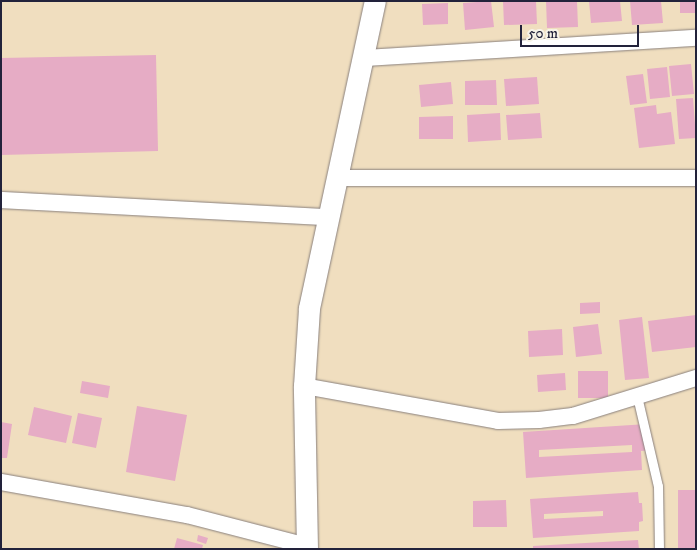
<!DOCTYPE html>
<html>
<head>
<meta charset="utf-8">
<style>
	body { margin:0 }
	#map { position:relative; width:697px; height:550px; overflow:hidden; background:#f0debf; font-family:"IM FELL DW Pica",serif }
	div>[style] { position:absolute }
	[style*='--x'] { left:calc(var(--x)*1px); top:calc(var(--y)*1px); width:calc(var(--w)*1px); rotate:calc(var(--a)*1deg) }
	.building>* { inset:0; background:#e6acc5 }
	.roads { filter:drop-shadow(0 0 1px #89807d) drop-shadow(0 0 1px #89807d) }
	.service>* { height:9px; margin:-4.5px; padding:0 4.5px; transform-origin:4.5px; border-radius:4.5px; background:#fff }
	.minor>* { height:16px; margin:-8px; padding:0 8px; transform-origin:8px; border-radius:8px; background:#fff }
	.tertiary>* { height:21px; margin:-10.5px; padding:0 10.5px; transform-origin:10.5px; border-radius:10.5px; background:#fff }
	span { translate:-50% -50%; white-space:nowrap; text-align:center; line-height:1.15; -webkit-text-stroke:4px #f7f3e8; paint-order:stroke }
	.frame { position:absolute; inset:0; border:2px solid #22223b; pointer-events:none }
	.scale { position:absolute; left:520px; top:25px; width:119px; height:22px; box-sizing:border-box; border:2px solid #22223b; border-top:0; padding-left:6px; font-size:15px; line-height:18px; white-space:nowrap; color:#22223b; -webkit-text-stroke:4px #f7f3e8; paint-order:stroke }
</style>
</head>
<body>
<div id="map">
	<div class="building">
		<i style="clip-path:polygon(491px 1px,494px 27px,465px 30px,463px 3px)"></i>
		<i style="clip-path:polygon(503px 1px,536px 1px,537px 24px,504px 25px)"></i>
		<i style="clip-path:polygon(546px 1px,577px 1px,578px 27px,547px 28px)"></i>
		<i style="clip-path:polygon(589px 1px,620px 1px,622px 21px,591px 23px)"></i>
		<i style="clip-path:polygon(630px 1px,661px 1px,663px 23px,632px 25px)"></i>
		<i style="clip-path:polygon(680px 1px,696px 1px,696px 13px,680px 13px)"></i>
		<i style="clip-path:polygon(448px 3px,448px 24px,423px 25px,422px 4px)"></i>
		<i style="clip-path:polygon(156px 55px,158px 151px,1px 155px,1px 58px)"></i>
		<i style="clip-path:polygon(691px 64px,694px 94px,672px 96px,669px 66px)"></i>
		<i style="clip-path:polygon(667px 67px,670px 97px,650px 99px,647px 69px)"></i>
		<i style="clip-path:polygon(643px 74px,647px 103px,630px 105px,626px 76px)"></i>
		<i style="clip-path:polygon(537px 77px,539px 104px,506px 106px,504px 79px)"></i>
		<i style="clip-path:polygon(496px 80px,497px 105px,465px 105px,465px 81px)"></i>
		<i style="clip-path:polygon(451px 82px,453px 104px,421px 107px,419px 85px)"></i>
		<i style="clip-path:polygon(693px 98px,696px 138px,679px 139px,676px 99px)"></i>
		<i style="clip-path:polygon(656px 105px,657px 114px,671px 112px,675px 144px,639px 148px,634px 108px)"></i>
		<i style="clip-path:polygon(500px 113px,501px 140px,468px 142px,467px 115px)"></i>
		<i style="clip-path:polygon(540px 113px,542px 138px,508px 140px,506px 115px)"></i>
		<i style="clip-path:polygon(453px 116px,453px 139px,419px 139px,419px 117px)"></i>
		<i style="clip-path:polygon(600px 302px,600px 313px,580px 314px,580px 303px)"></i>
		<i style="clip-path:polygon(696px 315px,696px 347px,652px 352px,648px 321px)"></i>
		<i style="clip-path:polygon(642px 317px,649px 378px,625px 380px,619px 320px)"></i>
		<i style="clip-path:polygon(598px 324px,602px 354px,576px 357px,573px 327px)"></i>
		<i style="clip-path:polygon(562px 329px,563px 355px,529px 357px,528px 331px)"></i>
		<i style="clip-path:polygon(578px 371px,608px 371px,608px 398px,578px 398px)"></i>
		<i style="clip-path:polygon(565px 373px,566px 390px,538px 392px,537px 375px)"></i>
		<i style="clip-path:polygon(82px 381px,110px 386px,108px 398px,80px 393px)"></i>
		<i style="clip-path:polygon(137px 406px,187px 415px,175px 481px,126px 472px)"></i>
		<i style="clip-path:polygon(34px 407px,72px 416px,66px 443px,28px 435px)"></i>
		<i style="clip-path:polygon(78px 413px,102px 418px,96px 448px,72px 443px)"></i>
		<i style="clip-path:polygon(1px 422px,12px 424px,7px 458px,1px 458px)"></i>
		<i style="clip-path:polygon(evenodd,647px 424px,648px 436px,652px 436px,653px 450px,641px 451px,642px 470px,526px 478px,523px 432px,647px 424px,632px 445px,632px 452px,539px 457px,539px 450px,632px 445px)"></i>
		<i style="clip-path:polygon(678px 490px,696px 490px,696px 549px,678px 549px)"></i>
		<i style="clip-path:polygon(evenodd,638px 492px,639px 503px,642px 503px,643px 521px,639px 522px,639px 531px,533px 538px,530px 499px,638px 492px,603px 511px,603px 516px,544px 519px,544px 514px,603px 511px)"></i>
		<i style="clip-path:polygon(506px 500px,507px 527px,473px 527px,473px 501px)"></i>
		<i style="clip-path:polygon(198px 535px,208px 538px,206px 544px,197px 541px)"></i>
		<i style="clip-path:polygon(177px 538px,203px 545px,202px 549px,174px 549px)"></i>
		<i style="clip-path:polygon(638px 540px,639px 549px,533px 549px,533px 546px)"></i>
	</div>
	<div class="roads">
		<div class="service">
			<i style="--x:637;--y:396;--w:92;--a:76.9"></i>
			<i style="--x:658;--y:486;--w:63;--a:89.1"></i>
		</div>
		<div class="minor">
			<i style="--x:365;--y:58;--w:332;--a:-3.5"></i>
			<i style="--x:338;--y:178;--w:358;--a:0"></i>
			<i style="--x:1;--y:200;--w:329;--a:3"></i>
			<i style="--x:304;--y:386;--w:197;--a:10.2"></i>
			<i style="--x:498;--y:421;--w:41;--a:-1.4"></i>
			<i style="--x:539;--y:420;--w:34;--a:-7"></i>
			<i style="--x:573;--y:416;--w:129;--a:-17.2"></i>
			<i style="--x:1;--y:482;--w:189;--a:10.1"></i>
			<i style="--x:187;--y:515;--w:124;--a:14.5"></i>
		</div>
		<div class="tertiary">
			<i style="--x:307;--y:549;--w:163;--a:-91.1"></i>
			<i style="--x:304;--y:386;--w:78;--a:-86.3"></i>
			<i style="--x:309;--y:308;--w:314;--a:-77.9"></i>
		</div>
	</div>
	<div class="frame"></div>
	<div class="scale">50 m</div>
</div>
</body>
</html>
